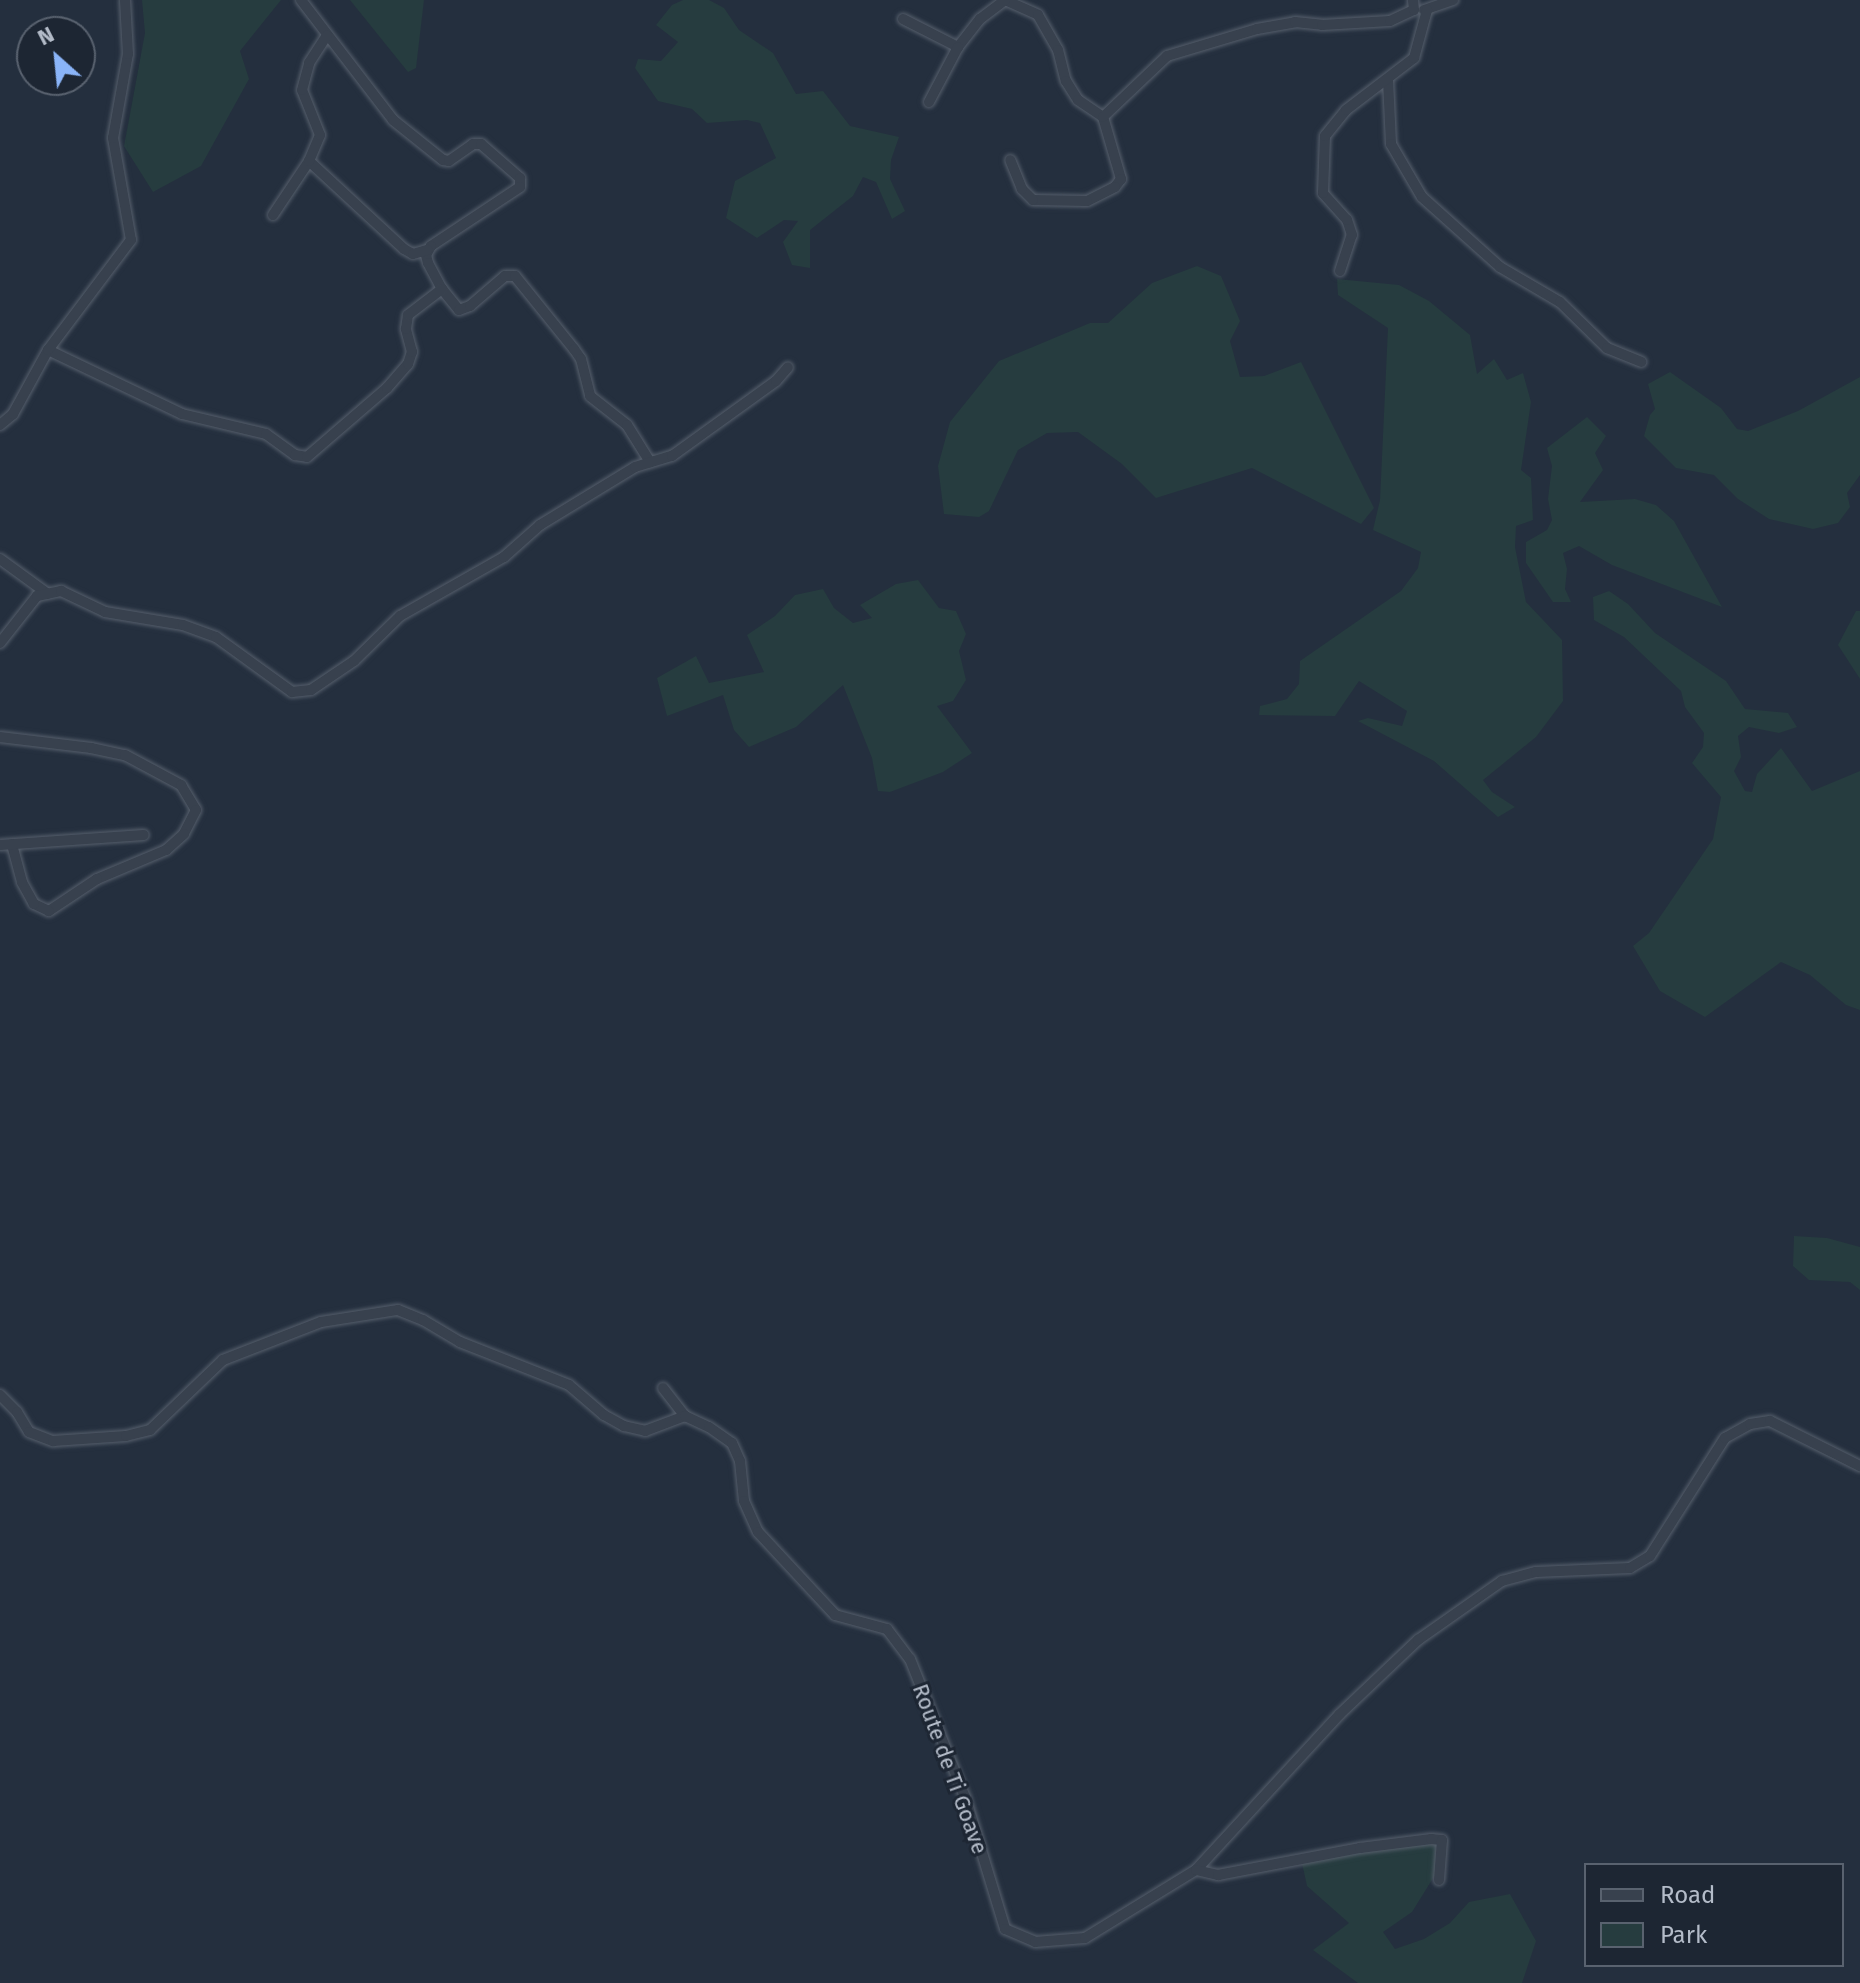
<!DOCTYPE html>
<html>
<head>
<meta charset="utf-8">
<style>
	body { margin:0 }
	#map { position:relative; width:1860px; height:1983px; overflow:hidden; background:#242f3e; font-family:"Fira Sans",sans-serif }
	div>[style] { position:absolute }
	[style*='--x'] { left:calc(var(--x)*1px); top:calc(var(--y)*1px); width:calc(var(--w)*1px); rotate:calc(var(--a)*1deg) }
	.green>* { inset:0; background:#263c3f }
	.roads { filter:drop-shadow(0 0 2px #565f6c) drop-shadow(0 0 2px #565f6c) }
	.minor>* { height:10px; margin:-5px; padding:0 5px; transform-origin:5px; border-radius:5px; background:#38414e }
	span { translate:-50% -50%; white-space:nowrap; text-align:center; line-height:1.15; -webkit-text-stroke:6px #1d2633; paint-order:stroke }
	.street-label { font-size:22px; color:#b4bcc9 }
	.legend { position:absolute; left:1584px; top:1863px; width:260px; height:104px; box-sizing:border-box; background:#1d2633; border:2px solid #59626f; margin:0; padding:10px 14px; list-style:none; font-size:24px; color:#b4bcc9 }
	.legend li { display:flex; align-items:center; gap:16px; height:40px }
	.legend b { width:40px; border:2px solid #59626f }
	.north { position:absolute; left:16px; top:16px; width:80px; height:80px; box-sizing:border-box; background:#1d2633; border:2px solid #59626f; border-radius:50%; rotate:333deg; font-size:22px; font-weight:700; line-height:32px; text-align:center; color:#b4bcc9 }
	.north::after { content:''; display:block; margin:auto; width:28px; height:36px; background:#8ab4f8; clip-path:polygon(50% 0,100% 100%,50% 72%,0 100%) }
</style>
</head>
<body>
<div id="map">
	<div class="green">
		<i style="clip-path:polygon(142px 0,281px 0,240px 51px,249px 79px,201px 166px,153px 192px,124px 146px,145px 33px)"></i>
		<i style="clip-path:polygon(350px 0,424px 0,416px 68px,408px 72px)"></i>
		<i style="clip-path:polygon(683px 0,709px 0,724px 8px,739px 30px,773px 53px,796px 94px,823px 91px,850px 126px,899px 137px,891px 160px,890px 179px,905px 211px,892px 219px,876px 182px,863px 177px,853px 196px,810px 230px,810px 268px,792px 265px,783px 242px,798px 221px,784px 220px,757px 238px,726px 218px,735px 181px,776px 158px,760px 123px,747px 120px,707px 123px,692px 109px,658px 101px,635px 68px,638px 59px,661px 61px,678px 42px,656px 25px,672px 5px)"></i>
		<i style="clip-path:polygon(1197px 266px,1221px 276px,1240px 321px,1230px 341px,1240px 377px,1264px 376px,1301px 362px,1374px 508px,1361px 524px,1252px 468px,1156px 498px,1122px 464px,1078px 432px,1047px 433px,1018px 450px,989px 511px,979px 517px,944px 514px,938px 466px,950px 422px,999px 361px,1090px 323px,1108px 323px,1152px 283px)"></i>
		<i style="clip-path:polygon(1337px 279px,1399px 285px,1429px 301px,1470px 335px,1477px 374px,1494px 359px,1507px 380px,1523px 373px,1531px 402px,1521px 470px,1531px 478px,1533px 520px,1516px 526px,1515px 547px,1526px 602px,1562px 640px,1563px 701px,1536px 737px,1483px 780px,1492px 792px,1515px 807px,1498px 817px,1434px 761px,1358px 721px,1368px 718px,1402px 726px,1407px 711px,1359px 681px,1335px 716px,1259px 715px,1260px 706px,1287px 699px,1299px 684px,1300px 661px,1401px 591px,1418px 568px,1421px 552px,1373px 530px,1380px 500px,1388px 328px,1338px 295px)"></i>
		<i style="clip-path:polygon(1670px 372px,1721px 408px,1737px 429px,1748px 431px,1798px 411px,1860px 377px,1860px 475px,1847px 493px,1850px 507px,1838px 523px,1813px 529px,1769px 519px,1738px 499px,1714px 475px,1676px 468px,1644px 436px,1650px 415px,1655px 409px,1648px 384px)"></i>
		<i style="clip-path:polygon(1587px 417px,1606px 436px,1595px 453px,1603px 470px,1580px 502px,1635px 499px,1656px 505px,1674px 521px,1722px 607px,1612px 565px,1579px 546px,1563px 553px,1567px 569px,1565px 589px,1571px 602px,1553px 602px,1526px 563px,1526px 542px,1547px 530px,1552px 520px,1548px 499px,1552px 466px,1547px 448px)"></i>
		<i style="clip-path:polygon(918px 580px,939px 608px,956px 611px,966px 634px,959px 651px,966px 680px,953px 701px,937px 706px,972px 753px,943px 772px,890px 792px,878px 791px,872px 758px,843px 685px,796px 727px,749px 747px,734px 730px,723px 695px,667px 716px,657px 678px,696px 656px,709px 683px,764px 672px,747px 635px,775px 616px,795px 595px,823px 589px,834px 608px,853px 623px,872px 618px,860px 605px,896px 584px)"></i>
		<i style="clip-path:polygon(1609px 591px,1628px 604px,1655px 633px,1726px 681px,1745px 709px,1788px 713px,1797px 727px,1779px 733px,1749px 727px,1738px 736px,1741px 757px,1734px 771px,1745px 791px,1752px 792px,1757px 774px,1781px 748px,1812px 791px,1860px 771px,1860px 1010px,1846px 1005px,1810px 975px,1781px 962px,1705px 1017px,1660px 991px,1633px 946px,1649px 933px,1713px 839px,1721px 797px,1692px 763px,1703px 747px,1704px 733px,1685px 707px,1681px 691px,1624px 637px,1594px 620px,1593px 597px)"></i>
		<i style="clip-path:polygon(1856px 611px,1860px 611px,1860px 679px,1838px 645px)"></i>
		<i style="clip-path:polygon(1794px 1236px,1827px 1238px,1860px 1247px,1860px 1290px,1850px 1282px,1809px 1280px,1793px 1266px)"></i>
		<i style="clip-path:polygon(1436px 1842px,1435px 1875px,1412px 1912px,1383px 1932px,1395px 1949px,1424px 1939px,1450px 1923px,1469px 1902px,1510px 1894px,1536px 1941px,1522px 1983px,1358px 1983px,1313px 1950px,1349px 1923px,1307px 1886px,1302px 1863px,1371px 1849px)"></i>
	</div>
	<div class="roads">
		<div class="minor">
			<i style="--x:301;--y:0;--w:151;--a:52.5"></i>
			<i style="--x:393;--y:120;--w:64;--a:38.7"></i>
			<i style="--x:443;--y:160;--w:6;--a:9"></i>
			<i style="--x:449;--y:161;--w:29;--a:-35"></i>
			<i style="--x:473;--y:144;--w:8;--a:0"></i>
			<i style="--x:481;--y:144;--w:52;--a:41.1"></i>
			<i style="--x:520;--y:178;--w:9;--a:90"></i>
			<i style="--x:520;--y:187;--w:107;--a:146.5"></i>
			<i style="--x:431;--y:246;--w:10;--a:119"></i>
			<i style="--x:426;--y:255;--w:8;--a:76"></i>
			<i style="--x:428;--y:263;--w:30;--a:62"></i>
			<i style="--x:442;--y:289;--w:27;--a:51"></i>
			<i style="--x:459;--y:310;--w:12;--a:-20"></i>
			<i style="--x:470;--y:306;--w:46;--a:-40.6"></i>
			<i style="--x:505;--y:276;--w:10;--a:0"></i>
			<i style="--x:515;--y:276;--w:94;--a:51.1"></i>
			<i style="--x:574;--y:349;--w:12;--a:55"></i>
			<i style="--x:581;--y:359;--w:38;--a:76"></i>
			<i style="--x:590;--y:396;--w:47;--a:38.1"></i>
			<i style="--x:627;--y:425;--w:44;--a:58.1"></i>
			<i style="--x:1005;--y:0;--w:36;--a:24"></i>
			<i style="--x:1038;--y:15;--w:40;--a:60.3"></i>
			<i style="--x:1058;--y:50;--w:32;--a:76"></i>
			<i style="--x:1066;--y:81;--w:22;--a:58"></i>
			<i style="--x:1078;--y:100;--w:30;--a:34"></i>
			<i style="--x:1103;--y:117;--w:65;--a:73.8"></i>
			<i style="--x:1121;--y:179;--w:10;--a:127"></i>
			<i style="--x:1115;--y:187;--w:31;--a:153"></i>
			<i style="--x:1087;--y:201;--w:54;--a:-178.9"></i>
			<i style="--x:1033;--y:200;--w:16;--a:-135"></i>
			<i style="--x:1022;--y:189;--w:31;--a:-112"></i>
			<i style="--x:1424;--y:10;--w:31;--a:-19"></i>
			<i style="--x:903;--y:19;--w:62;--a:27"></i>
			<i style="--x:958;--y:47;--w:36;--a:-52"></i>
			<i style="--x:980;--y:19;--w:31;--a:-37"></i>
			<i style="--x:1388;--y:80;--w:64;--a:87.3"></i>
			<i style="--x:1391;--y:144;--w:61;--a:59.7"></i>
			<i style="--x:1422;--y:197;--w:105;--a:41.9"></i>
			<i style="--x:1500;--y:267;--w:69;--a:30.3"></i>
			<i style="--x:1560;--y:302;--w:66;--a:44.4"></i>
			<i style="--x:1607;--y:348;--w:37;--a:22"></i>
			<i style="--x:929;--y:102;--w:62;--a:-62.2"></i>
			<i style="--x:1103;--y:117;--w:88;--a:-43.6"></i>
			<i style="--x:1167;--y:56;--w:94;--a:-16.7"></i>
			<i style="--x:1257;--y:29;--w:39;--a:-10"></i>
			<i style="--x:1295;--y:22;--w:27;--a:6"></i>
			<i style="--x:1322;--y:25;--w:68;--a:-3.4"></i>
			<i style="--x:1390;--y:21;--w:26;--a:-25"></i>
			<i style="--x:1414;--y:10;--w:10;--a:-96"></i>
			<i style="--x:309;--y:161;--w:129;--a:42.8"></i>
			<i style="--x:404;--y:249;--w:10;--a:29"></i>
			<i style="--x:413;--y:254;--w:15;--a:-16"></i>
			<i style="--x:273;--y:215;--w:65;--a:-56.3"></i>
			<i style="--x:309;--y:161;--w:28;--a:-67"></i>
			<i style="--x:320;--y:135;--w:48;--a:-111.8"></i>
			<i style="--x:302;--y:90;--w:28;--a:-75"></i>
			<i style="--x:309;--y:63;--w:33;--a:-57"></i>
			<i style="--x:1340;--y:271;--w:38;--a:-72"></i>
			<i style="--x:1352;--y:235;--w:16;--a:-108"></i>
			<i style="--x:1347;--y:220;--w:36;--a:-132"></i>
			<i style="--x:1323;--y:193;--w:57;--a:-88"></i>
			<i style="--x:1325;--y:136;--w:33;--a:-51"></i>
			<i style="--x:1346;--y:110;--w:86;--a:-37.4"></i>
			<i style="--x:1414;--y:58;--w:50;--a:-74.8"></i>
			<i style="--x:48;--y:350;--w:148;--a:25.5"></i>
			<i style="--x:182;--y:414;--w:86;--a:13.4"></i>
			<i style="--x:266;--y:434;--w:36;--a:36"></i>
			<i style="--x:295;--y:455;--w:12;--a:9"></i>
			<i style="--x:307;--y:457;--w:106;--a:-40.8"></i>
			<i style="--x:387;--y:388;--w:32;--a:-49"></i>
			<i style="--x:408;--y:364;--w:13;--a:-72"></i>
			<i style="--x:412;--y:352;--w:24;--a:-105"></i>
			<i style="--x:406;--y:329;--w:14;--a:-82"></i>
			<i style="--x:408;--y:315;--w:43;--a:-37.4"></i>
			<i style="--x:0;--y:425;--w:17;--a:-40"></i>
			<i style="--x:13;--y:414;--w:73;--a:-61.3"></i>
			<i style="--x:48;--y:350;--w:138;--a:-53"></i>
			<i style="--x:131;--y:240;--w:104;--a:-100"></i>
			<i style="--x:113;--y:138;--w:85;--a:-79.9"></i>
			<i style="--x:128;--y:54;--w:54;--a:-93.2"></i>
			<i style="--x:0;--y:559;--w:59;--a:36.1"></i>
			<i style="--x:0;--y:643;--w:60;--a:-51.8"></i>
			<i style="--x:37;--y:596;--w:25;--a:-12"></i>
			<i style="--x:61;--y:591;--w:49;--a:25.5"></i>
			<i style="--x:105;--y:612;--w:79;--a:9.5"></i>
			<i style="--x:183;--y:625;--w:35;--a:20"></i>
			<i style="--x:216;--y:637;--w:94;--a:35.9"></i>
			<i style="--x:292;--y:692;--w:19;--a:-6"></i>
			<i style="--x:311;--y:690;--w:52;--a:-34"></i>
			<i style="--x:354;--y:661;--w:64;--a:-44.4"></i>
			<i style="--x:400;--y:616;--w:120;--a:-29.6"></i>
			<i style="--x:504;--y:557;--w:48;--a:-41.6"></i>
			<i style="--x:540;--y:525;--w:111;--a:-31.4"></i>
			<i style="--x:635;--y:467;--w:39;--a:-17"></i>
			<i style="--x:672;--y:456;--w:128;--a:-35.8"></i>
			<i style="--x:776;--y:381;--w:18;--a:-49"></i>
			<i style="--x:0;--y:737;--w:92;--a:6.9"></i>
			<i style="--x:91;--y:748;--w:35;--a:12"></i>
			<i style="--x:125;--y:755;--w:64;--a:28.2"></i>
			<i style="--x:181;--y:785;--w:29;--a:59"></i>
			<i style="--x:196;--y:810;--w:27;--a:117"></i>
			<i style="--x:184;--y:834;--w:24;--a:138"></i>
			<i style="--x:166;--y:850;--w:75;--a:157.2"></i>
			<i style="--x:97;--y:879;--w:58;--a:146.3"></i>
			<i style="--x:49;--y:911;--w:17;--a:-155"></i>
			<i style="--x:34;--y:904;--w:25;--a:-119"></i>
			<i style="--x:22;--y:882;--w:39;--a:-105"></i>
			<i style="--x:0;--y:845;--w:144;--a:-4"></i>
			<i style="--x:663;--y:1388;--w:36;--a:52"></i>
			<i style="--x:0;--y:1395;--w:24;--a:45"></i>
			<i style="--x:17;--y:1412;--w:23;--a:59"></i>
			<i style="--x:29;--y:1432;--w:26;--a:21"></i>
			<i style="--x:53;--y:1441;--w:73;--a:-3.9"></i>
			<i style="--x:126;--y:1436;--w:25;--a:-14"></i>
			<i style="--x:150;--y:1430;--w:101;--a:-43.8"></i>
			<i style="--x:223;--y:1360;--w:105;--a:-21.2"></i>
			<i style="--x:321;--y:1322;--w:78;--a:-8.9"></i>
			<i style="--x:398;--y:1310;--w:27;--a:22"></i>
			<i style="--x:423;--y:1320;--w:43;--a:30.7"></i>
			<i style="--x:460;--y:1342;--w:117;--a:21.5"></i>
			<i style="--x:569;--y:1385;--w:46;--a:40.6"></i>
			<i style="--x:604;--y:1415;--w:23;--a:29"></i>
			<i style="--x:624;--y:1426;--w:22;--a:13"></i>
			<i style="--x:645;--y:1431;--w:43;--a:-20.6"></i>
			<i style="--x:685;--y:1416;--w:26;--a:25"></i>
			<i style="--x:709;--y:1427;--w:28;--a:35"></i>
			<i style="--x:732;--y:1443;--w:20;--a:66"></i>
			<i style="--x:740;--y:1461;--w:40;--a:84.3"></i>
			<i style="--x:744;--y:1501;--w:34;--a:66"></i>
			<i style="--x:758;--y:1532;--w:113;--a:47.1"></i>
			<i style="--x:835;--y:1615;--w:54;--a:15.1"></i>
			<i style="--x:887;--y:1629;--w:38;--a:53"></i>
			<i style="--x:910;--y:1659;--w:149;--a:68.3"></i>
			<i style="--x:965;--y:1797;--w:138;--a:73.1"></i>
			<i style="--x:1005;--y:1929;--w:33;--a:23"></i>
			<i style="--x:1035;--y:1942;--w:50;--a:-4.6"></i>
			<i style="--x:1085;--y:1938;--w:130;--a:-31.5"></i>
			<i style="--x:1196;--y:1870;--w:212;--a:-47.3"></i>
			<i style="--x:1340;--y:1714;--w:108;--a:-43.5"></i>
			<i style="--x:1418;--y:1640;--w:103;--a:-35.1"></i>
			<i style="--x:1502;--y:1581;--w:35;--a:-15"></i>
			<i style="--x:1536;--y:1572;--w:94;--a:-2.4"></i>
			<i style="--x:1630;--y:1568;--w:23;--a:-31"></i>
			<i style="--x:1650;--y:1556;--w:140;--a:-57.6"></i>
			<i style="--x:1725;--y:1438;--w:29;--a:-29"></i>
			<i style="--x:1750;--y:1424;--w:20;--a:-9"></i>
			<i style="--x:1770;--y:1421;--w:101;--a:26.6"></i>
			<i style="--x:1196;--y:1870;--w:23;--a:13"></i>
			<i style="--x:1218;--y:1875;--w:145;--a:-10.8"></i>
			<i style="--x:1360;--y:1848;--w:72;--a:-7.2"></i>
			<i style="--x:1431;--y:1839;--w:11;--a:5"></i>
			<i style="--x:1442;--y:1840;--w:40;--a:94.3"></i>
		</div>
	</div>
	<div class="street-label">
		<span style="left:950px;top:1769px;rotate:70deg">Route de Ti Goave</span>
	</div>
	<ul class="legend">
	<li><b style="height:10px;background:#38414e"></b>Road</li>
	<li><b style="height:22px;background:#263c3f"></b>Park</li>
	</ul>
	<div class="north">N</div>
</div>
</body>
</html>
